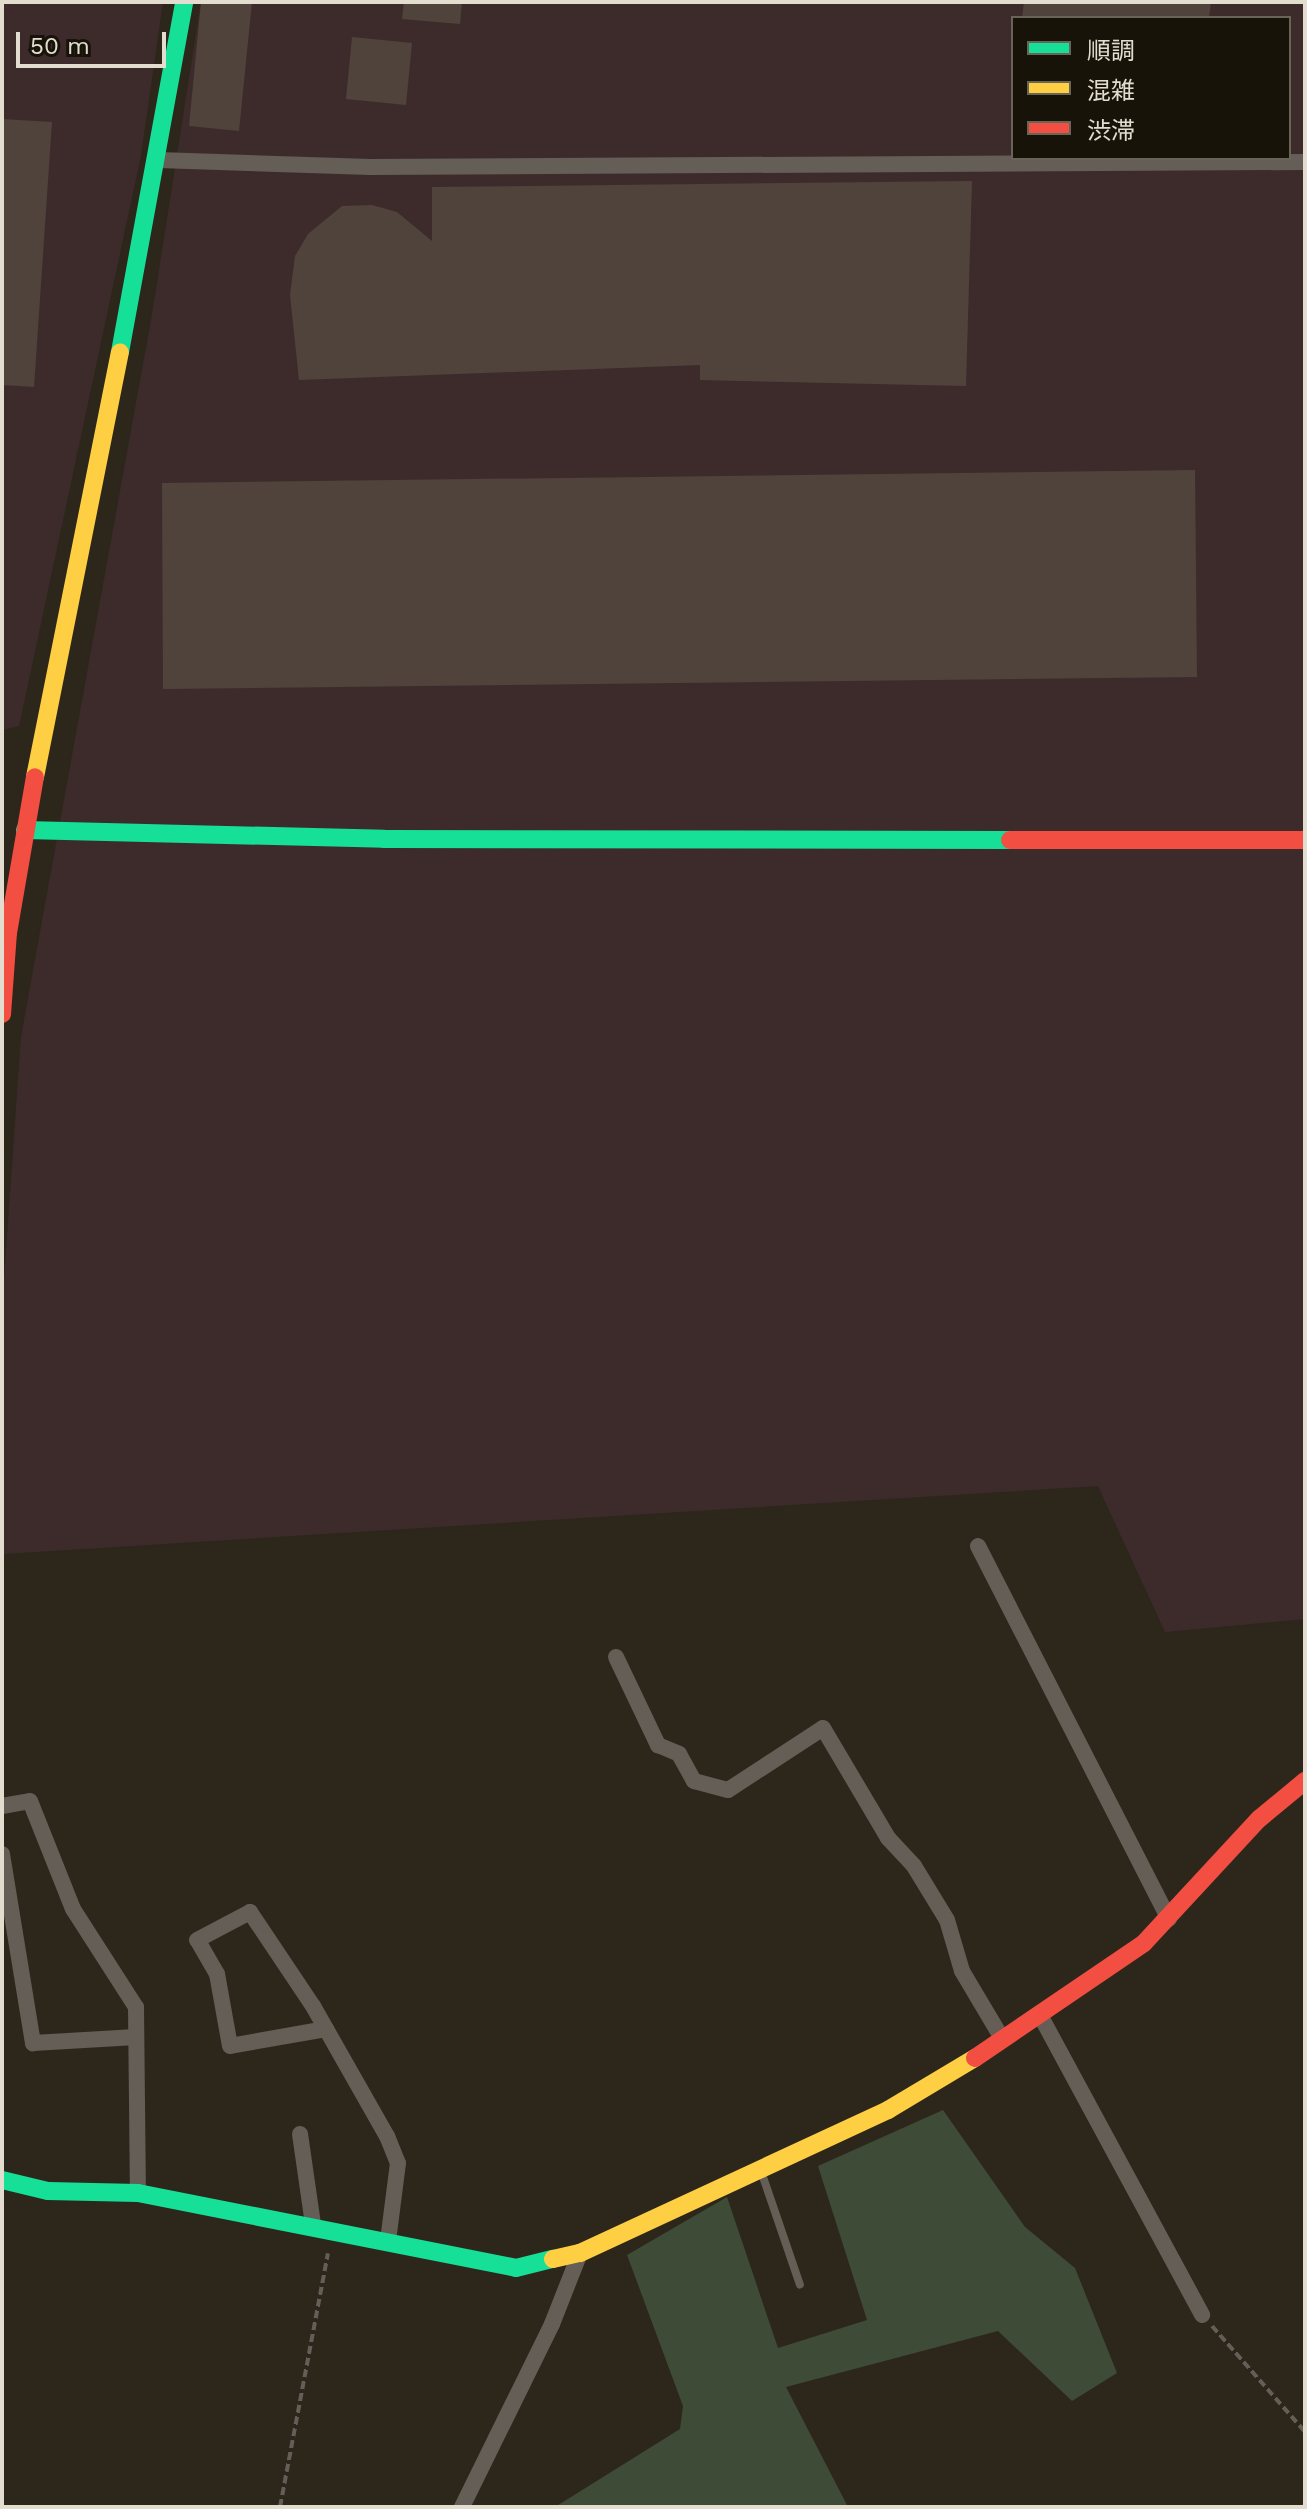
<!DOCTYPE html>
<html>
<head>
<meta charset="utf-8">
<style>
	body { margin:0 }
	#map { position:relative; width:1307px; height:2509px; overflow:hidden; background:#2d271b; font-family:"Work Sans","Noto Sans JP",sans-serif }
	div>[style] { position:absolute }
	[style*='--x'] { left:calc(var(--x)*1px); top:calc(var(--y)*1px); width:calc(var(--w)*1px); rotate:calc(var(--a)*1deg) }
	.industrial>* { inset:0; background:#3d2b2c }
	.green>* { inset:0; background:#3e4b37 }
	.building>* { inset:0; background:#4f433b }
	.path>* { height:4px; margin-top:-2px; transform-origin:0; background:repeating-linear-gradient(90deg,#635e57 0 8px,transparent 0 12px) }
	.lane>* { height:8px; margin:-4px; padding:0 4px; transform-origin:4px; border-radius:4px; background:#645e57 }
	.street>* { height:16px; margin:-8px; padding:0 8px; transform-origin:8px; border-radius:8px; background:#645e57 }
	.fast>* { height:18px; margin:-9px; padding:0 9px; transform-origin:9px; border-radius:9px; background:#16e098 }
	.slow>* { height:18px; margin:-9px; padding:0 9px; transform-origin:9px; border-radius:9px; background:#ffcf43 }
	.jam>* { height:18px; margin:-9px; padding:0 9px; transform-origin:9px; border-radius:9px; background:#f24e42 }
	span { translate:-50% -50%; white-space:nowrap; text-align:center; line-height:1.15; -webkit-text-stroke:6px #171309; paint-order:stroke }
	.frame { position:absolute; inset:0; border:4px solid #e3ddcf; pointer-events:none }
	.legend { position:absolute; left:1011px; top:16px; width:280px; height:144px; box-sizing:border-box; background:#171309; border:2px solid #696458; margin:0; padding:10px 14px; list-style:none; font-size:24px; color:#e3ddcf }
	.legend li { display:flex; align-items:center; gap:16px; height:40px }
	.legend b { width:40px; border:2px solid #696458 }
	.scale { position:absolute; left:16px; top:32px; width:150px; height:36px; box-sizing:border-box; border:4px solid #e3ddcf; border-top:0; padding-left:10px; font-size:24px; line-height:28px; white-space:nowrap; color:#e3ddcf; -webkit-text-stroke:6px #171309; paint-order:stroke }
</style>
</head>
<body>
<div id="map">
	<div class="industrial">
		<i style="clip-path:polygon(2px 2px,163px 2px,141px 155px,19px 726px,2px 730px)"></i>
		<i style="clip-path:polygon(evenodd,201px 2px,1305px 2px,1305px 1619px,1165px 1632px,1098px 1486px,2px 1554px,2px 1309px,21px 1037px,152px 315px,201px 2px,1013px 18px,1289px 18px,1289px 158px,1013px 158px,1013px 18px)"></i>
	</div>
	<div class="green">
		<i style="clip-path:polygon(943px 2110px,1025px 2227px,1075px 2268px,1117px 2373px,1072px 2401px,998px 2331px,786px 2387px,848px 2507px,555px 2507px,680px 2429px,683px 2406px,627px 2255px,727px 2197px,778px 2348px,867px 2320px,818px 2166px)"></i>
	</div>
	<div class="building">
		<i style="clip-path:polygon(201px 2px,252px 2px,239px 131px,189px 126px)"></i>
		<i style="clip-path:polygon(404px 2px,462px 2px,460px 24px,402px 19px)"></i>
		<i style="clip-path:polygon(1024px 2px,1211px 2px,1209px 18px,1022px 18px)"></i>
		<i style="clip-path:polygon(352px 37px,412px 43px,406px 105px,346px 99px)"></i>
		<i style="clip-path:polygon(2px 119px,52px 122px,34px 387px,2px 385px)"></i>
		<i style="clip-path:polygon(972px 181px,966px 386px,700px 380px,700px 365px,299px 380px,290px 295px,295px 256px,308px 234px,342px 206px,372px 205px,397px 212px,432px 241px,432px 187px)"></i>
		<i style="clip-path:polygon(1195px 470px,1197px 677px,163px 689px,162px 483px)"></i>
	</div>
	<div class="path">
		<i style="--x:1212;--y:2326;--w:141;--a:48.7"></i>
		<i style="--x:280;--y:2507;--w:258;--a:-79.3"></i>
		<i style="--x:1303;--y:2507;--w:3;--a:-45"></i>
	</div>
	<div class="lane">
		<i style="--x:761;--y:2171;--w:120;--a:71.1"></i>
	</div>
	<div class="street">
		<i style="--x:158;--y:160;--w:212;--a:1.9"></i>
		<i style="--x:370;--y:167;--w:935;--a:-0.31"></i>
		<i style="--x:978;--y:1546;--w:419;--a:62.9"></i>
		<i style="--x:616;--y:1657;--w:98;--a:64.5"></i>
		<i style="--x:658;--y:1745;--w:23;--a:23"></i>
		<i style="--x:679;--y:1754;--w:31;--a:61"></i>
		<i style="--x:694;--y:1781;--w:35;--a:15"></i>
		<i style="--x:728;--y:1790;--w:113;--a:-33.1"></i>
		<i style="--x:823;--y:1728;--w:128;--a:59.4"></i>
		<i style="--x:888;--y:1838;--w:38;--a:47"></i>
		<i style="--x:914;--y:1866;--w:63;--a:58.6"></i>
		<i style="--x:947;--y:1920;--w:53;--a:73.6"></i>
		<i style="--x:962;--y:1971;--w:80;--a:59.3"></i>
		<i style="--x:2;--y:1806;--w:28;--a:-10"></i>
		<i style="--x:30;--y:1801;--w:116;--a:68.3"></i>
		<i style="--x:73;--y:1909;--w:117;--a:57.3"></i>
		<i style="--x:136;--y:2007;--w:186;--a:89.4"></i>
		<i style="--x:2;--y:1854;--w:192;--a:80.7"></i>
		<i style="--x:33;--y:2043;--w:103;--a:-3.3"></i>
		<i style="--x:1040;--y:2015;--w:341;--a:61.6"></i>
		<i style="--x:326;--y:2029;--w:97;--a:170"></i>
		<i style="--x:230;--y:2046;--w:73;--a:-100.2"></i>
		<i style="--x:217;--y:1974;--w:39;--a:-120"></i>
		<i style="--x:197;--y:1940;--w:60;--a:-27.8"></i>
		<i style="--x:250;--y:1912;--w:113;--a:56.2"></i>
		<i style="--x:313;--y:2006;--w:150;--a:60.4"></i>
		<i style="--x:387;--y:2136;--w:29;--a:68"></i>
		<i style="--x:398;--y:2163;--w:79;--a:97.3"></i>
		<i style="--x:300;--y:2134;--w:91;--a:81.8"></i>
		<i style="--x:462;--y:2507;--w:204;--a:-63.8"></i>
		<i style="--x:552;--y:2324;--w:76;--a:-68.5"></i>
	</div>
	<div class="fast">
		<i style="--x:120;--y:352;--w:356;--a:-79.6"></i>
		<i style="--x:25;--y:830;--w:359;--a:1.4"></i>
		<i style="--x:384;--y:839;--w:626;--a:0.09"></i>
		<i style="--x:2;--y:2180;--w:47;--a:13.4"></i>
		<i style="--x:48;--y:2191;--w:90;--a:1.3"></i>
		<i style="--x:138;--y:2193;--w:385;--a:11.2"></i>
		<i style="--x:516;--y:2268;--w:38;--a:-14"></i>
	</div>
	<div class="slow">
		<i style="--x:35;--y:777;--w:433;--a:-78.7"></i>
		<i style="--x:553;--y:2259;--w:28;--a:-13"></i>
		<i style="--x:580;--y:2253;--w:340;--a:-24.9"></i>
		<i style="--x:888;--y:2110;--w:101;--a:-30.9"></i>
	</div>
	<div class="jam">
		<i style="--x:1010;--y:840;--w:295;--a:0"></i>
		<i style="--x:2;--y:1014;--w:81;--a:-85.8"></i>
		<i style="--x:8;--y:933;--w:158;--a:-80.2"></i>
		<i style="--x:975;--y:2058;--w:204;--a:-34.2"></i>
		<i style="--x:1144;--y:1943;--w:169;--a:-47.2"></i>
		<i style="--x:1259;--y:1819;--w:60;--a:-39.6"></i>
	</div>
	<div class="frame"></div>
	<ul class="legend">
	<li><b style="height:10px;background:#16e098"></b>順調</li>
	<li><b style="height:10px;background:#ffcf43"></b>混雑</li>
	<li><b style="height:10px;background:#f24e42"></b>渋滞</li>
	</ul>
	<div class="scale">50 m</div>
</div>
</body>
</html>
